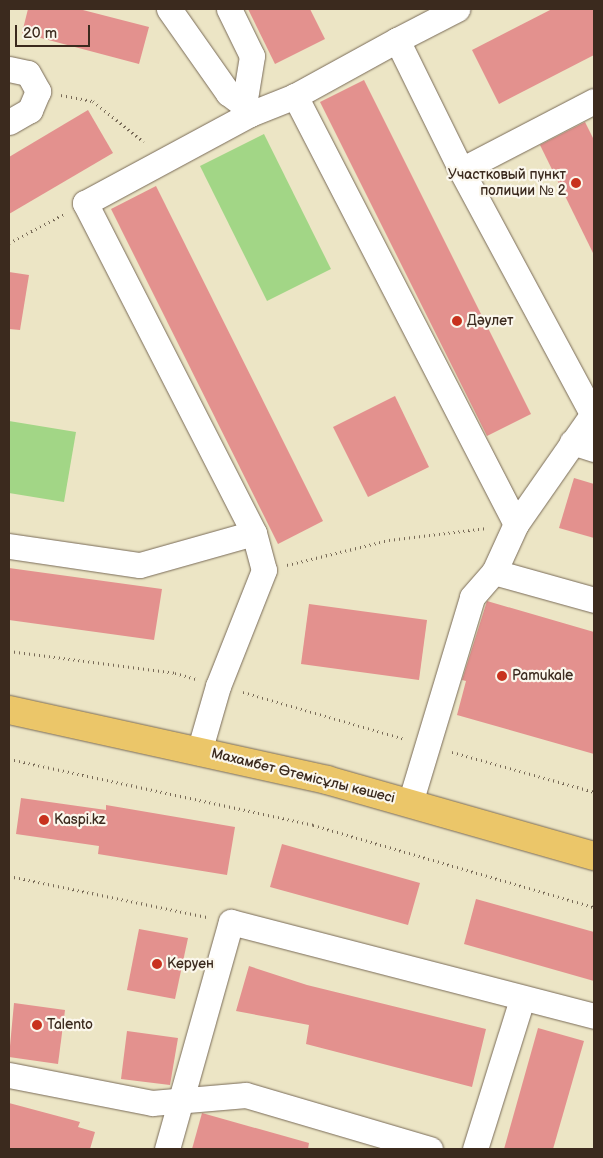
<!DOCTYPE html>
<html>
<head>
<meta charset="utf-8">
<style>
	body { margin:0 }
	#map { position:relative; width:603px; height:1158px; overflow:hidden; background:#ece5c5; font-family:"Balsamiq Sans",sans-serif }
	div>[style] { position:absolute }
	[style*='--x'] { left:calc(var(--x)*1px); top:calc(var(--y)*1px); width:calc(var(--w)*1px); rotate:calc(var(--a)*1deg) }
	.green>* { inset:0; background:#a2d686 }
	.building>* { inset:0; background:#e3918e }
	.path>* { height:3px; margin-top:-1.5px; transform-origin:0; background:repeating-linear-gradient(90deg,#796b58 0 1px,transparent 0 5px) }
	.roads { filter:drop-shadow(0 0 1px #796b58) drop-shadow(0 0 1px #796b58) }
	.minor>* { height:25px; margin:-12.5px; padding:0 12.5px; transform-origin:12.5px; border-radius:12.5px; background:#fff }
	.major>* { height:28px; margin:-14px; padding:0 14px; transform-origin:14px; border-radius:14px; background:#ebc669 }
	.dots>* { width:14px; height:14px; translate:-50% -50%; box-sizing:border-box; border:2px solid #fbf7ec; border-radius:50% }
	span { translate:-50% -50%; white-space:nowrap; text-align:center; line-height:1.15; -webkit-text-stroke:4.5px #fbf7ec; paint-order:stroke }
	.poi-label { font-size:14px; color:#3b2a1e }
	.right { translate:-100% -50%; text-align:right }
	.left { translate:0 -50%; text-align:left }
	.street-label { font-size:14px; color:#3b2a1e }
	.frame { position:absolute; inset:0; border:10px solid #3b2a1e; pointer-events:none }
	.scale { position:absolute; left:15px; top:25px; width:75px; height:22px; box-sizing:border-box; border:2px solid #3b2a1e; border-top:0; padding-left:6px; font-size:15px; line-height:18px; white-space:nowrap; color:#3b2a1e; -webkit-text-stroke:4px #fbf7ec; paint-order:stroke }
</style>
</head>
<body>
<div id="map">
	<div class="green">
		<i style="clip-path:polygon(264px 134px,331px 269px,267px 301px,200px 166px)"></i>
		<i style="clip-path:polygon(9px 421px,76px 432px,64px 502px,9px 493px)"></i>
	</div>
	<div class="building">
		<i style="clip-path:polygon(28px 9px,79px 9px,149px 27px,139px 64px,22px 33px)"></i>
		<i style="clip-path:polygon(248px 9px,310px 9px,325px 39px,275px 64px)"></i>
		<i style="clip-path:polygon(552px 9px,594px 9px,594px 55px,499px 104px,472px 50px)"></i>
		<i style="clip-path:polygon(364px 80px,531px 414px,487px 436px,320px 102px)"></i>
		<i style="clip-path:polygon(88px 110px,113px 153px,9px 214px,9px 157px)"></i>
		<i style="clip-path:polygon(585px 122px,594px 140px,594px 255px,540px 145px)"></i>
		<i style="clip-path:polygon(156px 186px,323px 521px,278px 544px,111px 209px)"></i>
		<i style="clip-path:polygon(9px 272px,29px 275px,20px 330px,9px 329px)"></i>
		<i style="clip-path:polygon(395px 396px,429px 467px,368px 497px,333px 427px)"></i>
		<i style="clip-path:polygon(574px 478px,594px 484px,594px 538px,559px 528px)"></i>
		<i style="clip-path:polygon(9px 568px,162px 589px,154px 640px,9px 620px)"></i>
		<i style="clip-path:polygon(487px 601px,594px 632px,594px 754px,457px 715px,466px 681px,462px 680px)"></i>
		<i style="clip-path:polygon(309px 604px,427px 620px,419px 680px,301px 664px)"></i>
		<i style="clip-path:polygon(21px 798px,106px 810px,106px 805px,235px 827px,227px 875px,98px 854px,99px 846px,16px 834px)"></i>
		<i style="clip-path:polygon(282px 844px,420px 883px,408px 925px,270px 887px)"></i>
		<i style="clip-path:polygon(476px 899px,594px 932px,594px 981px,464px 944px)"></i>
		<i style="clip-path:polygon(139px 929px,188px 938px,175px 999px,127px 990px)"></i>
		<i style="clip-path:polygon(249px 966px,307px 985px,486px 1029px,472px 1087px,306px 1044px,309px 1025px,236px 1011px)"></i>
		<i style="clip-path:polygon(14px 1003px,65px 1010px,58px 1064px,9px 1057px)"></i>
		<i style="clip-path:polygon(538px 1028px,584px 1041px,553px 1149px,504px 1149px)"></i>
		<i style="clip-path:polygon(127px 1031px,178px 1038px,170px 1085px,121px 1079px)"></i>
		<i style="clip-path:polygon(9px 1103px,80px 1122px,78px 1127px,95px 1132px,90px 1149px,9px 1149px)"></i>
		<i style="clip-path:polygon(202px 1113px,309px 1143px,308px 1149px,192px 1149px)"></i>
	</div>
	<div class="path">
		<i style="--x:61;--y:95;--w:33;--a:11"></i>
		<i style="--x:93;--y:101;--w:65;--a:38.8"></i>
		<i style="--x:9;--y:243;--w:62;--a:-27.8"></i>
		<i style="--x:287;--y:565;--w:105;--a:-13.8"></i>
		<i style="--x:389;--y:540;--w:99;--a:-7"></i>
		<i style="--x:9;--y:651;--w:167;--a:7.5"></i>
		<i style="--x:175;--y:673;--w:22;--a:16"></i>
		<i style="--x:243;--y:692;--w:169;--a:16.2"></i>
		<i style="--x:452;--y:752;--w:148;--a:15.7"></i>
		<i style="--x:9;--y:759;--w:311;--a:12.2"></i>
		<i style="--x:313;--y:825;--w:293;--a:16.3"></i>
		<i style="--x:9;--y:876;--w:202;--a:11.7"></i>
	</div>
	<div class="roads">
		<div class="minor">
			<i style="--x:169;--y:9;--w:103;--a:54.9"></i>
			<i style="--x:228;--y:93;--w:20;--a:37"></i>
			<i style="--x:229;--y:9;--w:52;--a:63.9"></i>
			<i style="--x:252;--y:56;--w:50;--a:99.3"></i>
			<i style="--x:244;--y:105;--w:11;--a:56"></i>
			<i style="--x:397;--y:40;--w:68;--a:-27.3"></i>
			<i style="--x:9;--y:69;--w:19;--a:12"></i>
			<i style="--x:28;--y:73;--w:21;--a:61"></i>
			<i style="--x:38;--y:91;--w:21;--a:113"></i>
			<i style="--x:30;--y:110;--w:24;--a:150"></i>
			<i style="--x:461;--y:170;--w:150;--a:-27.4"></i>
			<i style="--x:572;--y:442;--w:23;--a:18"></i>
			<i style="--x:516;--y:524;--w:482;--a:-117.3"></i>
			<i style="--x:295;--y:96;--w:116;--a:-28.8"></i>
			<i style="--x:397;--y:40;--w:145;--a:63.8"></i>
			<i style="--x:461;--y:170;--w:276;--a:61.7"></i>
			<i style="--x:254;--y:533;--w:371;--a:-117.1"></i>
			<i style="--x:85;--y:203;--w:187;--a:-28.3"></i>
			<i style="--x:250;--y:114;--w:48;--a:-21.8"></i>
			<i style="--x:9;--y:546;--w:132;--a:8.3"></i>
			<i style="--x:140;--y:565;--w:118;--a:-15.7"></i>
			<i style="--x:254;--y:533;--w:38;--a:75"></i>
			<i style="--x:264;--y:570;--w:125;--a:111.6"></i>
			<i style="--x:218;--y:686;--w:69;--a:106.1"></i>
			<i style="--x:494;--y:572;--w:104;--a:15.6"></i>
			<i style="--x:410;--y:803;--w:215;--a:-73.2"></i>
			<i style="--x:472;--y:597;--w:33;--a:-49"></i>
			<i style="--x:494;--y:572;--w:53;--a:-65.4"></i>
			<i style="--x:516;--y:524;--w:136;--a:-55.1"></i>
			<i style="--x:9;--y:1075;--w:146;--a:11.1"></i>
			<i style="--x:152;--y:1103;--w:94;--a:-4.9"></i>
			<i style="--x:246;--y:1095;--w:192;--a:16.4"></i>
			<i style="--x:167;--y:1149;--w:236;--a:-74.3"></i>
			<i style="--x:231;--y:922;--w:375;--a:14.5"></i>
			<i style="--x:475;--y:1149;--w:157;--a:-72.6"></i>
		</div>
		<div class="major">
			<i style="--x:9;--y:710;--w:326;--a:12.4"></i>
			<i style="--x:327;--y:780;--w:278;--a:15.9"></i>
		</div>
	</div>
	<div class="dots">
		<i style="left:576px;top:183px;background:#c8321e"></i>
		<i style="left:457px;top:321px;background:#c8321e"></i>
		<i style="left:502px;top:676px;background:#c8321e"></i>
		<i style="left:44px;top:820px;background:#c8321e"></i>
		<i style="left:157px;top:964px;background:#c8321e"></i>
		<i style="left:37px;top:1025px;background:#c8321e"></i>
	</div>
	<div class="poi-label">
		<span class="right" style="left:566px;top:183px">Участковый пункт<br>полиции № 2</span>
		<span class="left" style="left:467px;top:321px">Дәулет</span>
		<span class="left" style="left:512px;top:676px">Pamukale</span>
		<span class="left" style="left:54px;top:820px">Kaspi.kz</span>
		<span class="left" style="left:167px;top:964px">Керуен</span>
		<span class="left" style="left:47px;top:1025px">Talento</span>
	</div>
	<div class="street-label">
		<span style="left:303px;top:776px;rotate:14deg">Махамбет Өтемісұлы көшесі</span>
	</div>
	<div class="frame"></div>
	<div class="scale">20 m</div>
</div>
</body>
</html>
